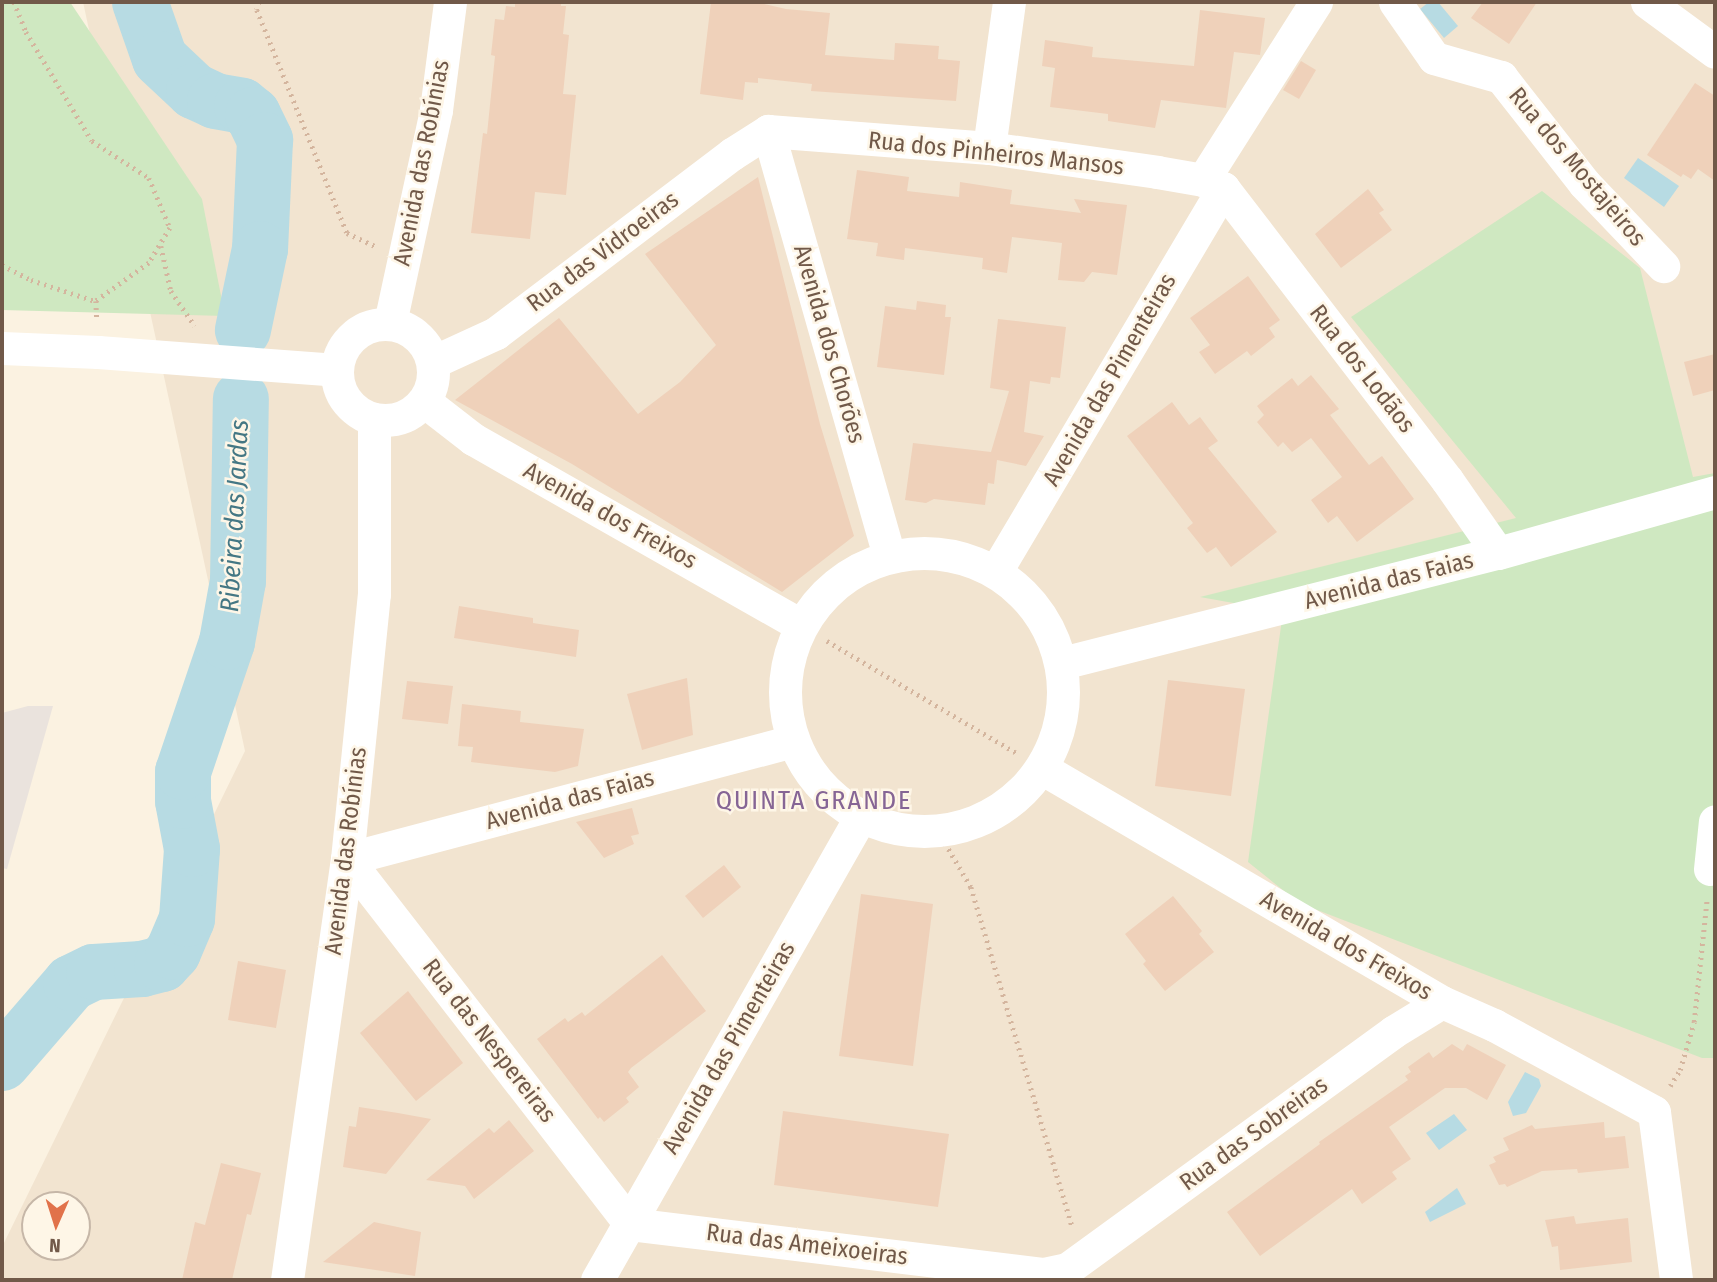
<!DOCTYPE html>
<html>
<head>
<meta charset="utf-8">
<style>
	body { margin:0 }
	#map { position:relative; width:1717px; height:1282px; overflow:hidden; background:#fbf2e1; font-family:"Fira Sans Condensed",sans-serif }
	div>[style] { position:absolute }
	[style*='--x'] { left:calc(var(--x)*1px); top:calc(var(--y)*1px); width:calc(var(--w)*1px); rotate:calc(var(--a)*1deg) }
	.residential>* { inset:0; background:#f2e4d0 }
	.industrial>* { inset:0; background:#eae3dd }
	.green>* { inset:0; background:#cfe8c1 }
	.water>* { inset:0; background:#b7dbe3 }
	.river>* { height:56px; margin:-28px; padding:0 28px; transform-origin:28px; border-radius:28px; background:#b7dbe3 }
	.building>* { inset:0; background:#efd1ba }
	.path>* { height:4.5px; margin-top:-2.25px; transform-origin:0; background:repeating-linear-gradient(90deg,#d4b59e 0 2px,transparent 0 7px) }
	.minor>* { height:33px; margin:-16.5px; padding:0 16.5px; transform-origin:16.5px; border-radius:16.5px; background:#fff }
	.minor>.ring { margin:-16.5px; padding:0; box-sizing:content-box; background:none; border:33px solid #fff; border-radius:50% }
	span { translate:-50% -50%; white-space:nowrap; text-align:center; line-height:1.15; -webkit-text-stroke:5px #fef6e7; paint-order:stroke }
	.street-label { font-size:24px; color:#715949 }
	.water-label { font-size:26px; color:#447784; font-style:italic }
	.neighbourhood-label { font-size:26px; color:#866595; letter-spacing:2px }
	.frame { position:absolute; inset:0; border:4px solid #715949; pointer-events:none }
	.north { position:absolute; left:21px; top:1191px; width:70px; height:70px; box-sizing:border-box; background:#fef6e7; border:2px solid #c6b7a8; border-radius:50%; rotate:183deg; font-size:19px; font-weight:700; line-height:28px; text-align:center; color:#715949 }
	.north::after { content:''; display:block; margin:auto; width:24px; height:32px; background:#e1724a; clip-path:polygon(50% 0,100% 100%,50% 72%,0 100%) }
</style>
</head>
<body>
<div id="map">
	<div class="residential">
		<i style="clip-path:polygon(evenodd,83px 2px,1715px 2px,1715px 1280px,2px 1280px,2px 1247px,245px 751px,83px 2px,35px 1205px,77px 1205px,77px 1247px,35px 1247px,35px 1205px)"></i>
	</div>
	<div class="industrial">
		<i style="clip-path:polygon(28px 706px,53px 706px,7px 869px,2px 868px,2px 713px)"></i>
	</div>
	<div class="green">
		<i style="clip-path:polygon(2px 2px,70px 2px,202px 199px,225px 316px,2px 310px)"></i>
		<i style="clip-path:polygon(1542px 191px,1640px 268px,1693px 477px,1715px 473px,1715px 1058px,1702px 1058px,1299px 903px,1248px 862px,1283px 612px,1200px 597px,1516px 518px,1351px 317px)"></i>
	</div>
	<div class="water">
		<i style="clip-path:polygon(1429px 2px,1438px 2px,1458px 26px,1444px 38px,1420px 9px)"></i>
		<i style="clip-path:polygon(1638px 158px,1679px 186px,1664px 207px,1624px 178px)"></i>
		<i style="clip-path:polygon(1525px 1072px,1539px 1079px,1541px 1086px,1526px 1113px,1513px 1116px,1508px 1102px)"></i>
		<i style="clip-path:polygon(1454px 1114px,1467px 1130px,1439px 1150px,1426px 1133px)"></i>
		<i style="clip-path:polygon(1457px 1188px,1466px 1204px,1430px 1222px,1425px 1212px)"></i>
	</div>
	<div class="river">
		<i style="--x:140;--y:2;--w:60;--a:70.7"></i>
		<i style="--x:160;--y:59;--w:47;--a:43.3"></i>
		<i style="--x:194;--y:91;--w:23;--a:25"></i>
		<i style="--x:215;--y:101;--w:27;--a:10"></i>
		<i style="--x:242;--y:106;--w:14;--a:39"></i>
		<i style="--x:253;--y:115;--w:28;--a:64"></i>
		<i style="--x:265;--y:140;--w:109;--a:92.6"></i>
		<i style="--x:260;--y:249;--w:83;--a:101.9"></i>
		<i style="--x:2;--y:1063;--w:106;--a:-49.2"></i>
		<i style="--x:71;--y:983;--w:25;--a:-26"></i>
		<i style="--x:94;--y:972;--w:48;--a:-3.6"></i>
		<i style="--x:142;--y:969;--w:21;--a:-14"></i>
		<i style="--x:162;--y:964;--w:16;--a:-47"></i>
		<i style="--x:173;--y:952;--w:36;--a:-67"></i>
		<i style="--x:187;--y:919;--w:70;--a:-85.9"></i>
		<i style="--x:192;--y:849;--w:49;--a:-100.6"></i>
		<i style="--x:183;--y:801;--w:29;--a:-90"></i>
		<i style="--x:183;--y:772;--w:137;--a:-71.3"></i>
		<i style="--x:227;--y:642;--w:62;--a:-79.8"></i>
		<i style="--x:238;--y:581;--w:182;--a:-89.1"></i>
	</div>
	<div class="building">
		<i style="clip-path:polygon(515px 2px,561px 2px,561px 6px,566px 6px,563px 34px,569px 35px,563px 94px,576px 95px,566px 195px,535px 192px,530px 239px,471px 233px,483px 133px,487px 134px,495px 56px,491px 55px,495px 19px,504px 20px,506px 6px,515px 7px)"></i>
		<i style="clip-path:polygon(711px 2px,756px 2px,786px 9px,830px 13px,825px 55px,894px 60px,895px 43px,939px 46px,938px 59px,960px 61px,956px 101px,811px 91px,812px 84px,758px 78px,758px 83px,745px 82px,743px 100px,700px 94px)"></i>
		<i style="clip-path:polygon(1483px 2px,1537px 2px,1509px 44px,1471px 18px)"></i>
		<i style="clip-path:polygon(1200px 10px,1265px 18px,1260px 55px,1234px 52px,1226px 108px,1161px 100px,1155px 128px,1108px 121px,1108px 114px,1050px 107px,1055px 68px,1042px 66px,1045px 40px,1093px 47px,1092px 57px,1194px 66px)"></i>
		<i style="clip-path:polygon(1301px 61px,1316px 70px,1299px 99px,1283px 90px)"></i>
		<i style="clip-path:polygon(1695px 83px,1715px 96px,1715px 181px,1698px 169px,1691px 179px,1683px 174px,1681px 177px,1647px 155px)"></i>
		<i style="clip-path:polygon(857px 170px,909px 177px,907px 191px,959px 197px,960px 182px,1012px 190px,1010px 204px,1081px 213px,1074px 199px,1127px 205px,1117px 275px,1092px 272px,1084px 282px,1058px 280px,1062px 243px,1012px 237px,1007px 273px,982px 269px,983px 258px,905px 248px,904px 260px,876px 256px,878px 243px,847px 239px)"></i>
		<i style="clip-path:polygon(758px 177px,820px 424px,854px 536px,782px 592px,572px 464px,455px 400px,559px 318px,638px 414px,680px 382px,716px 345px,645px 254px)"></i>
		<i style="clip-path:polygon(1368px 189px,1384px 210px,1379px 213px,1392px 230px,1341px 268px,1315px 234px)"></i>
		<i style="clip-path:polygon(1248px 276px,1280px 320px,1269px 328px,1275px 337px,1251px 356px,1247px 351px,1215px 374px,1199px 352px,1210px 345px,1190px 318px)"></i>
		<i style="clip-path:polygon(917px 301px,946px 305px,945px 317px,951px 317px,944px 375px,877px 367px,885px 306px,916px 310px)"></i>
		<i style="clip-path:polygon(998px 319px,1066px 327px,1060px 378px,1051px 377px,1050px 384px,1030px 381px,1024px 432px,1044px 436px,1026px 466px,997px 460px,994px 484px,988px 483px,985px 505px,934px 499px,926px 503px,905px 500px,913px 443px,991px 452px,1009px 391px,990px 388px)"></i>
		<i style="clip-path:polygon(1715px 354px,1715px 390px,1693px 396px,1684px 362px)"></i>
		<i style="clip-path:polygon(1311px 375px,1339px 409px,1330px 415px,1369px 465px,1382px 456px,1414px 499px,1357px 542px,1337px 516px,1328px 523px,1311px 500px,1342px 477px,1311px 438px,1292px 452px,1283px 442px,1278px 447px,1257px 422px,1264px 415px,1257px 406px,1292px 378px,1298px 386px)"></i>
		<i style="clip-path:polygon(1172px 402px,1189px 425px,1200px 417px,1218px 441px,1208px 448px,1277px 532px,1231px 567px,1216px 547px,1207px 553px,1187px 528px,1193px 523px,1127px 436px)"></i>
		<i style="clip-path:polygon(459px 606px,533px 618px,533px 623px,579px 630px,576px 657px,454px 638px)"></i>
		<i style="clip-path:polygon(687px 678px,693px 735px,642px 750px,627px 694px)"></i>
		<i style="clip-path:polygon(1168px 680px,1245px 689px,1231px 796px,1155px 786px)"></i>
		<i style="clip-path:polygon(407px 681px,453px 686px,448px 724px,402px 719px)"></i>
		<i style="clip-path:polygon(462px 704px,521px 711px,520px 722px,584px 729px,578px 766px,555px 772px,471px 762px,473px 747px,458px 746px)"></i>
		<i style="clip-path:polygon(632px 808px,639px 834px,631px 836px,634px 844px,604px 858px,576px 822px)"></i>
		<i style="clip-path:polygon(724px 865px,741px 887px,703px 918px,685px 896px)"></i>
		<i style="clip-path:polygon(861px 894px,933px 904px,913px 1066px,839px 1056px)"></i>
		<i style="clip-path:polygon(1173px 896px,1202px 931px,1199px 934px,1214px 952px,1165px 991px,1143px 964px,1146px 961px,1125px 934px)"></i>
		<i style="clip-path:polygon(662px 955px,706px 1011px,631px 1068px,628px 1072px,639px 1087px,626px 1098px,629px 1102px,604px 1122px,600px 1117px,598px 1119px,537px 1039px,565px 1018px,568px 1022px,582px 1012px,585px 1016px)"></i>
		<i style="clip-path:polygon(238px 961px,286px 970px,276px 1028px,228px 1020px)"></i>
		<i style="clip-path:polygon(408px 991px,463px 1063px,416px 1101px,360px 1033px)"></i>
		<i style="clip-path:polygon(1452px 1044px,1463px 1051px,1467px 1044px,1506px 1065px,1487px 1100px,1466px 1088px,1445px 1088px,1389px 1127px,1411px 1159px,1392px 1172px,1397px 1179px,1362px 1204px,1352px 1189px,1260px 1256px,1227px 1212px,1320px 1144px,1319px 1142px,1408px 1080px,1405px 1076px,1411px 1072px,1408px 1067px,1429px 1052px,1433px 1058px)"></i>
		<i style="clip-path:polygon(359px 1107px,398px 1113px,431px 1119px,386px 1174px,343px 1167px,349px 1126px,356px 1127px)"></i>
		<i style="clip-path:polygon(783px 1111px,949px 1134px,938px 1207px,774px 1185px)"></i>
		<i style="clip-path:polygon(509px 1120px,534px 1151px,474px 1199px,465px 1186px,426px 1180px,489px 1128px,494px 1133px)"></i>
		<i style="clip-path:polygon(1604px 1122px,1605px 1138px,1625px 1136px,1629px 1168px,1578px 1173px,1577px 1169px,1542px 1171px,1507px 1187px,1505px 1184px,1499px 1185px,1489px 1165px,1496px 1162px,1493px 1157px,1509px 1150px,1503px 1138px,1532px 1125px,1535px 1129px)"></i>
		<i style="clip-path:polygon(221px 1163px,261px 1173px,251px 1215px,247px 1214px,232px 1280px,182px 1280px,195px 1222px,205px 1225px)"></i>
		<i style="clip-path:polygon(1574px 1216px,1576px 1224px,1628px 1218px,1632px 1262px,1560px 1270px,1558px 1246px,1552px 1247px,1545px 1220px)"></i>
		<i style="clip-path:polygon(374px 1222px,421px 1232px,415px 1276px,323px 1262px)"></i>
	</div>
	<div class="path">
		<i style="--x:14;--y:2;--w:32;--a:68"></i>
		<i style="--x:26;--y:32;--w:127;--a:58.8"></i>
		<i style="--x:92;--y:141;--w:68;--a:33"></i>
		<i style="--x:149;--y:178;--w:54;--a:67.2"></i>
		<i style="--x:170;--y:228;--w:41;--a:121"></i>
		<i style="--x:149;--y:263;--w:65;--a:144.4"></i>
		<i style="--x:96;--y:301;--w:20;--a:87"></i>
		<i style="--x:259;--y:2;--w:8;--a:104"></i>
		<i style="--x:257;--y:10;--w:240;--a:68"></i>
		<i style="--x:347;--y:233;--w:31;--a:25"></i>
		<i style="--x:161;--y:246;--w:46;--a:77.5"></i>
		<i style="--x:171;--y:291;--w:42;--a:55.6"></i>
		<i style="--x:2;--y:265;--w:33;--a:27"></i>
		<i style="--x:31;--y:280;--w:67;--a:18.2"></i>
		<i style="--x:827;--y:641;--w:222;--a:30.6"></i>
		<i style="--x:938;--y:831;--w:65;--a:59.5"></i>
		<i style="--x:971;--y:887;--w:354;--a:73.4"></i>
		<i style="--x:1670;--y:1086;--w:19;--a:-58"></i>
		<i style="--x:1680;--y:1070;--w:50;--a:-73.7"></i>
		<i style="--x:1694;--y:1022;--w:125;--a:-84"></i>
	</div>
	<div class="minor">
		<i style="--x:1395;--y:2;--w:68;--a:55.1"></i>
		<i style="--x:1434;--y:58;--w:70;--a:15.8"></i>
		<i style="--x:1501;--y:77;--w:135;--a:51.9"></i>
		<i style="--x:1584;--y:183;--w:115;--a:46.4"></i>
		<i style="--x:1647;--y:2;--w:84;--a:36.3"></i>
		<i style="--x:768;--y:131;--w:222;--a:4.4"></i>
		<i style="--x:989;--y:148;--w:170;--a:8.1"></i>
		<i style="--x:1157;--y:172;--w:47;--a:9.9"></i>
		<i style="--x:1203;--y:180;--w:22;--a:22"></i>
		<i style="--x:768;--y:131;--w:442;--a:74.1"></i>
		<i style="--x:989;--y:148;--w:147;--a:-82.2"></i>
		<i style="--x:1203;--y:180;--w:211;--a:-57.6"></i>
		<i style="--x:1223;--y:188;--w:368;--a:52.5"></i>
		<i style="--x:1447;--y:480;--w:89;--a:55.1"></i>
		<i style="--x:390;--y:323;--w:218;--a:-77.8"></i>
		<i style="--x:436;--y:110;--w:109;--a:-82.6"></i>
		<i class="ring" style="left:337px;top:324px;width:63px;height:63px"></i>
		<i style="--x:2;--y:348;--w:96;--a:2.4"></i>
		<i style="--x:98;--y:352;--w:239;--a:4.3"></i>
		<i style="--x:433;--y:362;--w:69;--a:-24.7"></i>
		<i style="--x:496;--y:333;--w:296;--a:-37.2"></i>
		<i style="--x:732;--y:154;--w:43;--a:-32.6"></i>
		<i style="--x:424;--y:401;--w:62;--a:37.8"></i>
		<i style="--x:473;--y:439;--w:377;--a:29.6"></i>
		<i class="ring" style="left:785px;top:553px;width:245px;height:245px"></i>
		<i style="--x:996;--y:571;--w:445;--a:-59.3"></i>
		<i style="--x:1062;--y:663;--w:450;--a:-14.2"></i>
		<i style="--x:1498;--y:553;--w:225;--a:-15.7"></i>
		<i style="--x:793;--y:741;--w:461;--a:165.2"></i>
		<i style="--x:347;--y:859;--w:462;--a:52.2"></i>
		<i style="--x:630;--y:1224;--w:417;--a:6.9"></i>
		<i style="--x:1044;--y:1274;--w:24;--a:-12"></i>
		<i style="--x:1067;--y:1269;--w:403;--a:-36"></i>
		<i style="--x:1393;--y:1032;--w:57;--a:-31.5"></i>
		<i style="--x:1043;--y:769;--w:462;--a:30.3"></i>
		<i style="--x:1442;--y:1002;--w:57;--a:23.9"></i>
		<i style="--x:1494;--y:1025;--w:182;--a:28.5"></i>
		<i style="--x:1654;--y:1112;--w:169;--a:82.5"></i>
		<i style="--x:1710;--y:869;--w:48;--a:-84.1"></i>
		<i style="--x:287;--y:1280;--w:425;--a:-81.9"></i>
		<i style="--x:347;--y:859;--w:266;--a:-84.2"></i>
		<i style="--x:374;--y:594;--w:175;--a:-90"></i>
		<i style="--x:597;--y:1280;--w:534;--a:-60.36"></i>
	</div>
	<div class="street-label">
		<span style="left:996px;top:154px;rotate:6deg">Rua dos Pinheiros Mansos</span>
		<span style="left:422px;top:163px;rotate:-79deg">Avenida das Robínias</span>
		<span style="left:1577px;top:167px;rotate:50deg">Rua dos Mostajeiros</span>
		<span style="left:603px;top:252px;rotate:-37deg">Rua das Vidroeiras</span>
		<span style="left:829px;top:344px;rotate:74deg">Avenida dos Chorões</span>
		<span style="left:1362px;top:369px;rotate:52deg">Rua dos Lodãos</span>
		<span style="left:1110px;top:380px;rotate:-60deg">Avenida das Pimenteiras</span>
		<span style="left:610px;top:516px;rotate:29deg">Avenida dos Freixos</span>
		<span style="left:1389px;top:581px;rotate:-14deg">Avenida das Faias</span>
		<span style="left:570px;top:800px;rotate:-15deg">Avenida das Faias</span>
		<span style="left:346px;top:851px;rotate:-83deg">Avenida das Robínias</span>
		<span style="left:1346px;top:946px;rotate:30deg">Avenida dos Freixos</span>
		<span style="left:489px;top:1041px;rotate:52deg">Rua das Nespereiras</span>
		<span style="left:729px;top:1048px;rotate:-60deg">Avenida das Pimenteiras</span>
		<span style="left:1254px;top:1134px;rotate:-36deg">Rua das Sobreiras</span>
		<span style="left:807px;top:1245px;rotate:7deg">Rua das Ameixoeiras</span>
	</div>
	<div class="water-label">
		<span style="left:235px;top:516px;rotate:-87deg">Ribeira das Jardas</span>
	</div>
	<div class="neighbourhood-label">
		<span style="left:814px;top:801px">QUINTA GRANDE</span>
	</div>
	<div class="frame"></div>
	<div class="north">N</div>
</div>
</body>
</html>
